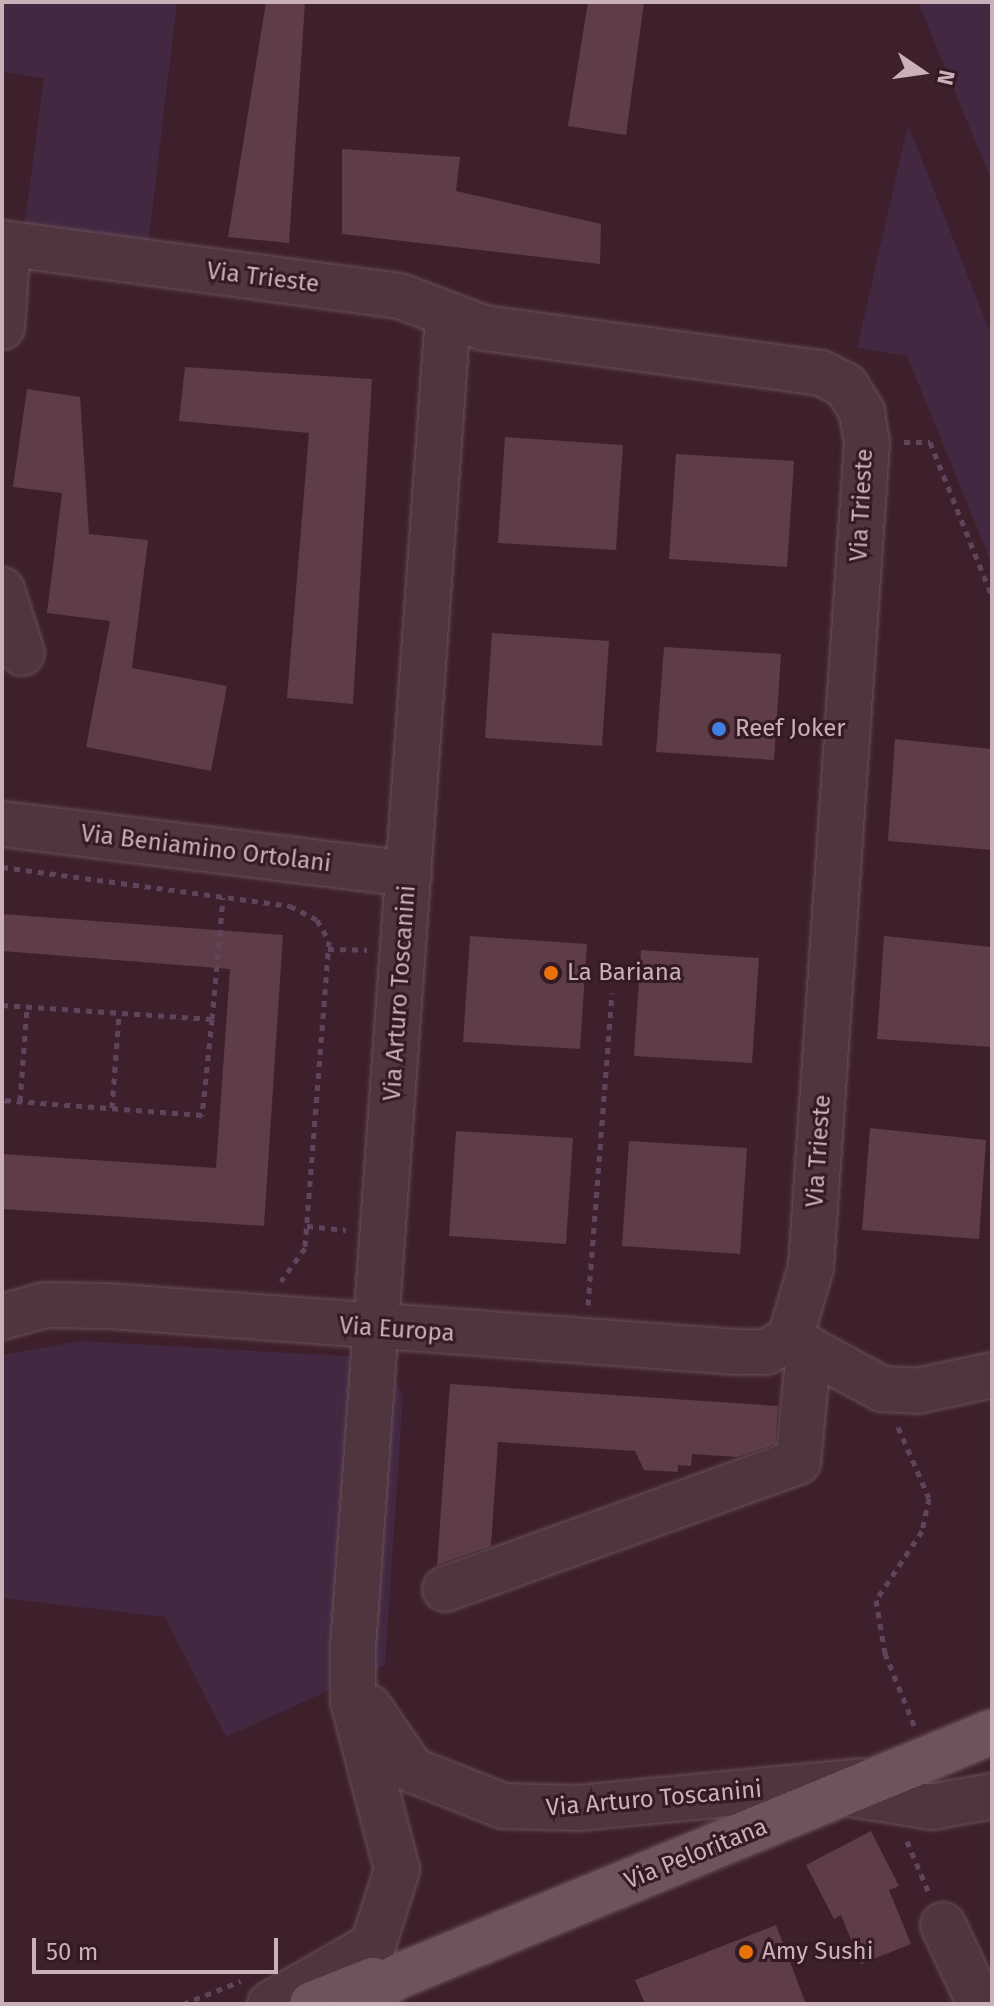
<!DOCTYPE html>
<html>
<head>
<meta charset="utf-8">
<style>
	body { margin:0 }
	#map { position:relative; width:994px; height:2006px; overflow:hidden; background:#3e202c; font-family:"Fira Sans",sans-serif }
	div>[style] { position:absolute }
	[style*='--x'] { left:calc(var(--x)*1px); top:calc(var(--y)*1px); width:calc(var(--w)*1px); rotate:calc(var(--a)*1deg) }
	.green>* { inset:0; background:#432842 }
	.building>* { inset:0; background:#5e3c48 }
	.path>* { height:5px; margin-top:-2.5px; transform-origin:0; background:repeating-linear-gradient(90deg,#60445c 0 6px,transparent 0 12px) }
	.roads { filter:drop-shadow(0 0 2px #695059) drop-shadow(0 0 2px #695059) }
	.minor>* { height:44px; margin:-22px; padding:0 22px; transform-origin:22px; border-radius:22px; background:#4e353e }
	.major>* { height:44px; margin:-22px; padding:0 22px; transform-origin:22px; border-radius:22px; background:#6e525d }
	.dots>* { width:22px; height:22px; translate:-50% -50%; box-sizing:border-box; border:4px solid #331a23; border-radius:50% }
	span { translate:-50% -50%; white-space:nowrap; text-align:center; line-height:1.15; -webkit-text-stroke:6px #331a23; paint-order:stroke }
	.street-label { font-size:24px; color:#c9b0b9 }
	.poi-label { font-size:24px; color:#c9b0b9 }
	.left { translate:0 -50%; text-align:left }
	.frame { position:absolute; inset:0; border:4px solid #c9b0b9; pointer-events:none }
	.north { position:absolute; left:882px; top:32px; width:80px; height:80px; -webkit-text-stroke:6px #331a23; paint-order:stroke; rotate:103deg; font-size:22px; font-weight:700; line-height:32px; text-align:center; color:#c9b0b9 }
	.north::after { content:''; display:block; margin:auto; width:28px; height:36px; background:#c9b0b9; clip-path:polygon(50% 0,100% 100%,50% 72%,0 100%) }
	.scale { position:absolute; left:32px; top:1938px; width:246px; height:36px; box-sizing:border-box; border:4px solid #c9b0b9; border-top:0; padding-left:10px; font-size:24px; line-height:28px; white-space:nowrap; color:#c9b0b9; -webkit-text-stroke:6px #331a23; paint-order:stroke }
</style>
</head>
<body>
<div id="map">
	<div class="green">
		<i style="clip-path:polygon(2px 2px,177px 2px,148px 245px,23px 237px,44px 78px,2px 72px)"></i>
		<i style="clip-path:polygon(918px 2px,992px 2px,992px 182px)"></i>
		<i style="clip-path:polygon(908px 125px,992px 337px,992px 564px,907px 356px,857px 348px)"></i>
		<i style="clip-path:polygon(80px 1341px,378px 1358px,403px 1395px,385px 1665px,226px 1737px,165px 1617px,2px 1598px,2px 1355px)"></i>
	</div>
	<div class="building">
		<i style="clip-path:polygon(266px 2px,305px 2px,289px 243px,228px 237px)"></i>
		<i style="clip-path:polygon(588px 2px,644px 2px,626px 135px,568px 126px)"></i>
		<i style="clip-path:polygon(342px 149px,460px 157px,456px 191px,601px 224px,600px 264px,342px 234px)"></i>
		<i style="clip-path:polygon(185px 367px,372px 379px,353px 704px,287px 698px,309px 433px,179px 421px)"></i>
		<i style="clip-path:polygon(27px 389px,80px 397px,89px 534px,148px 540px,132px 668px,227px 686px,211px 771px,86px 747px,110px 621px,47px 613px,62px 493px,13px 487px)"></i>
		<i style="clip-path:polygon(505px 437px,623px 445px,616px 550px,498px 543px)"></i>
		<i style="clip-path:polygon(676px 454px,794px 461px,787px 567px,669px 559px)"></i>
		<i style="clip-path:polygon(492px 633px,609px 641px,602px 746px,485px 738px)"></i>
		<i style="clip-path:polygon(664px 647px,781px 654px,774px 760px,656px 752px)"></i>
		<i style="clip-path:polygon(895px 739px,992px 749px,992px 850px,888px 841px)"></i>
		<i style="clip-path:polygon(2px 914px,283px 935px,264px 1226px,2px 1209px,2px 1154px,216px 1168px,230px 969px,2px 951px)"></i>
		<i style="clip-path:polygon(470px 936px,587px 944px,580px 1049px,463px 1042px)"></i>
		<i style="clip-path:polygon(884px 936px,992px 947px,992px 1047px,877px 1039px)"></i>
		<i style="clip-path:polygon(641px 950px,759px 958px,752px 1063px,634px 1056px)"></i>
		<i style="clip-path:polygon(870px 1128px,986px 1140px,979px 1239px,862px 1230px)"></i>
		<i style="clip-path:polygon(456px 1131px,573px 1138px,566px 1244px,449px 1236px)"></i>
		<i style="clip-path:polygon(629px 1141px,747px 1148px,740px 1254px,622px 1246px)"></i>
		<i style="clip-path:polygon(450px 1384px,778px 1406px,775px 1444px,737px 1457px,692px 1454px,691px 1466px,678px 1465px,678px 1472px,644px 1470px,635px 1451px,498px 1442px,491px 1546px,437px 1565px)"></i>
		<i style="clip-path:polygon(871px 1831px,899px 1886px,889px 1890px,911px 1944px,861px 1964px,841px 1915px,834px 1919px,806px 1865px)"></i>
		<i style="clip-path:polygon(776px 1925px,806px 2004px,645px 2004px,635px 1980px)"></i>
	</div>
	<div class="path">
		<i style="--x:904;--y:442;--w:26;--a:0"></i>
		<i style="--x:930;--y:442;--w:166;--a:68.1"></i>
		<i style="--x:2;--y:867;--w:291;--a:7.7"></i>
		<i style="--x:290;--y:906;--w:30;--a:27"></i>
		<i style="--x:317;--y:920;--w:24;--a:60"></i>
		<i style="--x:329;--y:941;--w:308;--a:94.5"></i>
		<i style="--x:305;--y:1248;--w:41;--a:126"></i>
		<i style="--x:328;--y:949;--w:39;--a:1"></i>
		<i style="--x:2;--y:1005;--w:210;--a:3.8"></i>
		<i style="--x:212;--y:1019;--w:97;--a:95.9"></i>
		<i style="--x:202;--y:1115;--w:201;--a:-175.7"></i>
		<i style="--x:212;--y:1019;--w:122;--a:-84.8"></i>
		<i style="--x:20;--y:1101;--w:94;--a:-85.7"></i>
		<i style="--x:112;--y:1108;--w:94;--a:-85.7"></i>
		<i style="--x:307;--y:1226;--w:39;--a:6"></i>
		<i style="--x:588;--y:1305;--w:313;--a:-85.6"></i>
		<i style="--x:898;--y:1427;--w:77;--a:66.4"></i>
		<i style="--x:929;--y:1498;--w:34;--a:102"></i>
		<i style="--x:922;--y:1531;--w:83;--a:123.7"></i>
		<i style="--x:876;--y:1600;--w:54;--a:80.4"></i>
		<i style="--x:885;--y:1653;--w:78;--a:68.1"></i>
		<i style="--x:907;--y:1841;--w:54;--a:67.2"></i>
		<i style="--x:183;--y:2004;--w:62;--a:-21.6"></i>
	</div>
	<div class="roads">
		<div class="minor">
			<i style="--x:2;--y:243;--w:402;--a:7.6"></i>
			<i style="--x:400;--y:296;--w:90;--a:20.9"></i>
			<i style="--x:484;--y:328;--w:340;--a:7.6"></i>
			<i style="--x:821;--y:373;--w:28;--a:27"></i>
			<i style="--x:846;--y:386;--w:31;--a:58"></i>
			<i style="--x:862;--y:412;--w:31;--a:81"></i>
			<i style="--x:867;--y:443;--w:826;--a:93.89"></i>
			<i style="--x:811;--y:1267;--w:75;--a:106.3"></i>
			<i style="--x:790;--y:1339;--w:27;--a:152"></i>
			<i style="--x:766;--y:1352;--w:29;--a:180"></i>
			<i style="--x:737;--y:1352;--w:632;--a:-175.82"></i>
			<i style="--x:107;--y:1306;--w:62;--a:-179.1"></i>
			<i style="--x:45;--y:1305;--w:45;--a:164.4"></i>
			<i style="--x:2;--y:327;--w:83;--a:-85.9"></i>
			<i style="--x:2;--y:590;--w:66;--a:72.4"></i>
			<i style="--x:2;--y:824;--w:410;--a:7"></i>
			<i style="--x:790;--y:1339;--w:105;--a:28.5"></i>
			<i style="--x:882;--y:1389;--w:35;--a:3"></i>
			<i style="--x:917;--y:1391;--w:77;--a:-12"></i>
			<i style="--x:445;--y:1589;--w:375;--a:-19.8"></i>
			<i style="--x:798;--y:1462;--w:114;--a:-84.4"></i>
			<i style="--x:369;--y:1707;--w:76;--a:55.7"></i>
			<i style="--x:412;--y:1770;--w:98;--a:21.6"></i>
			<i style="--x:503;--y:1806;--w:75;--a:1.5"></i>
			<i style="--x:578;--y:1808;--w:284;--a:-5.4"></i>
			<i style="--x:844;--y:1793;--w:89;--a:9"></i>
			<i style="--x:932;--y:1807;--w:61;--a:-10.4"></i>
			<i style="--x:943;--y:1925;--w:87;--a:64.9"></i>
			<i style="--x:270;--y:2004;--w:119;--a:-29.8"></i>
			<i style="--x:373;--y:1945;--w:79;--a:-72.3"></i>
			<i style="--x:397;--y:1870;--w:175;--a:-104.6"></i>
			<i style="--x:353;--y:1701;--w:54;--a:-90"></i>
			<i style="--x:353;--y:1647;--w:1335;--a:-85.92"></i>
		</div>
		<div class="major">
			<i style="--x:312;--y:2004;--w:66;--a:-21.5"></i>
			<i style="--x:350;--y:2004;--w:56;--a:-29.7"></i>
			<i style="--x:399;--y:1976;--w:641;--a:-22.37"></i>
		</div>
	</div>
	<div class="dots">
		<i style="left:719px;top:729px;background:#3f7fe0"></i>
		<i style="left:551px;top:973px;background:#e8710a"></i>
		<i style="left:746px;top:1952px;background:#e8710a"></i>
	</div>
	<div class="street-label">
		<span style="left:263px;top:278px;rotate:7deg">Via Trieste</span>
		<span style="left:862px;top:505px;rotate:-87deg">Via Trieste</span>
		<span style="left:206px;top:849px;rotate:7deg">Via Beniamino Ortolani</span>
		<span style="left:400px;top:993px;rotate:-86deg">Via Arturo Toscanini</span>
		<span style="left:819px;top:1151px;rotate:-86deg">Via Trieste</span>
		<span style="left:397px;top:1330px;rotate:4deg">Via Europa</span>
		<span style="left:654px;top:1799px;rotate:-5deg">Via Arturo Toscanini</span>
		<span style="left:696px;top:1854px;rotate:-22deg">Via Peloritana</span>
	</div>
	<div class="poi-label">
		<span class="left" style="left:735px;top:729px">Reef Joker</span>
		<span class="left" style="left:567px;top:973px">La Bariana</span>
		<span class="left" style="left:762px;top:1952px">Amy Sushi</span>
	</div>
	<div class="frame"></div>
	<div class="north">N</div>
	<div class="scale">50 m</div>
</div>
</body>
</html>
